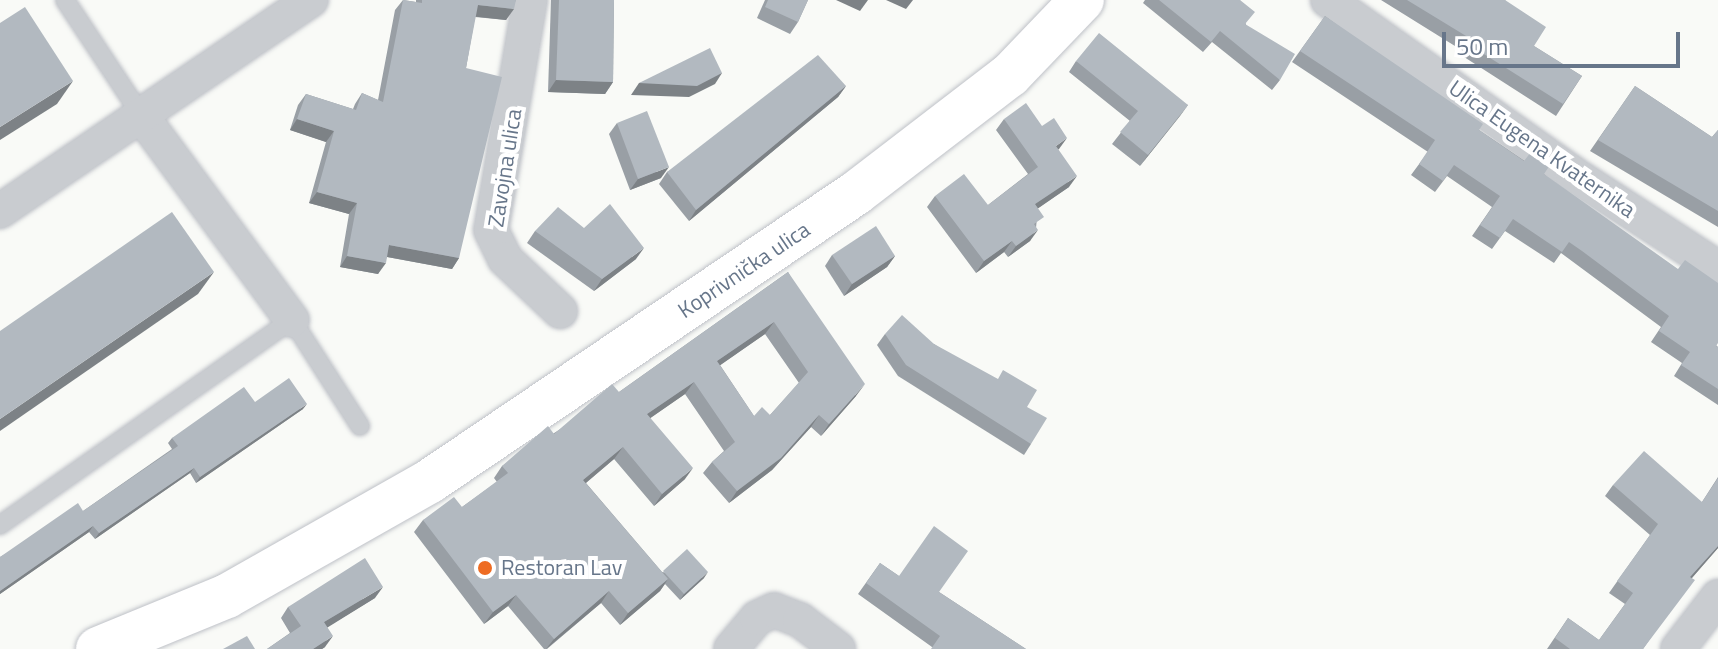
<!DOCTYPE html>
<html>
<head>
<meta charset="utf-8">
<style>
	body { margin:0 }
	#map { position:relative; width:1718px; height:649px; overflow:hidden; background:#f9faf7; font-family:"Titillium Web",sans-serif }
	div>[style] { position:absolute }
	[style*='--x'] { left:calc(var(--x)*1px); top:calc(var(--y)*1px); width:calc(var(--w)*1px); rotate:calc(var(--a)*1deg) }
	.roads { filter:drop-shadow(0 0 2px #bec1c7) drop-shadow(0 0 2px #bec1c7) }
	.lane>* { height:18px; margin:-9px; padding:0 9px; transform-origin:9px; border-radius:9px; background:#c9ccd0 }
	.street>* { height:34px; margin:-17px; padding:0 17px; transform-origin:17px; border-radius:17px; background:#c9ccd0 }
	.secondary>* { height:44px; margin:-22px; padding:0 22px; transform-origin:22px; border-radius:22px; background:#fff }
	.wall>* { inset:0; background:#999fa5 }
	.shaded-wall>* { inset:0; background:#7d8286 }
	.building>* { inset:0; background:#b2b9c0 }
	.dots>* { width:22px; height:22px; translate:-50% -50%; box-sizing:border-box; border:4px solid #fff; border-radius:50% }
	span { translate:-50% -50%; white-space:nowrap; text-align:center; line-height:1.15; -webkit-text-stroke:8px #fff; paint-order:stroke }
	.street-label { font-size:22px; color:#67768a }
	.poi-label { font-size:22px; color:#67768a }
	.left { translate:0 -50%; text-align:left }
	.scale { position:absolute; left:1442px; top:32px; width:238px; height:36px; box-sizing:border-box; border:4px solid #67768a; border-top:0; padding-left:10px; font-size:24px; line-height:28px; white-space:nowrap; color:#67768a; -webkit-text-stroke:6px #fff; paint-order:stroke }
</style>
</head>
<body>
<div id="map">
	<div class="roads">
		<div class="lane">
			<i style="--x:65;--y:0;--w:141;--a:56.5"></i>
			<i style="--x:0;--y:525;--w:357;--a:-35.1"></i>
			<i style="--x:292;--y:320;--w:126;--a:57.3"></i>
		</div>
		<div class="street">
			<i style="--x:530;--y:0;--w:233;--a:99.6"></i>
			<i style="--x:491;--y:230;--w:32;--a:64"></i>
			<i style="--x:505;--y:259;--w:76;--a:43.4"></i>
			<i style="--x:1328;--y:0;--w:299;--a:35.3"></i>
			<i style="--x:1572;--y:173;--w:174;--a:33.1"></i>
			<i style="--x:143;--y:118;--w:251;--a:53.6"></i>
			<i style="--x:0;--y:211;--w:376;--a:-34.2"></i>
			<i style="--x:731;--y:649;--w:40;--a:-50"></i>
			<i style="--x:757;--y:618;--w:19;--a:-25"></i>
			<i style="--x:774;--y:610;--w:28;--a:21"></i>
			<i style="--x:800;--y:620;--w:48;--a:37.3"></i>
			<i style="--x:1678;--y:649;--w:66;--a:-52.4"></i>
		</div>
		<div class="secondary">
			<i style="--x:98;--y:649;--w:139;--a:-22.3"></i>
			<i style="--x:227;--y:596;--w:233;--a:-29.5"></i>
			<i style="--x:430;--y:481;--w:514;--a:-34.06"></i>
			<i style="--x:856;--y:193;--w:194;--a:-37.5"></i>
			<i style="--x:1010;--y:75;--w:104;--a:-46.2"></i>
		</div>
	</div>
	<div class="wall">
		<i style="clip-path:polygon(403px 0,416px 2px,416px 0,516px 0,506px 20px,475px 17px,466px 68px,459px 258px,452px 269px,387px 257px,378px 274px,340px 267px,349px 214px,309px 203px,326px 142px,290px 130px,298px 105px,306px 94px,353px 109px,355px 104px,362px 93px,378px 100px,395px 10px)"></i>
		<i style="clip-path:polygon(551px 0,614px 0,613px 82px,605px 94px,548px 92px)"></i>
		<i style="clip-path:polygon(765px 0,808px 0,798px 22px,790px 34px,757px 18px)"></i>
		<i style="clip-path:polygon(1145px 0,1240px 0,1246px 25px,1280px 80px,1272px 90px,1212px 42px,1203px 52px,1143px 3px)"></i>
		<i style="clip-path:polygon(1381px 0,1505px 0,1534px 46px,1582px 76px,1556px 116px,1461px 55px,1463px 51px)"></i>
		<i style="clip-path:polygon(1325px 16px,1479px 130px,1544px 174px,1718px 347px,1718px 405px,1674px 376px,1682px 363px,1651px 342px,1661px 327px,1561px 253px,1554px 263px,1505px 231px,1492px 249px,1472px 236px,1492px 207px,1447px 176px,1435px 192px,1411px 175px,1428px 152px,1292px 62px)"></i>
		<i style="clip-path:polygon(1076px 61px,1188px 105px,1140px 166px,1112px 144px,1130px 121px,1069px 72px)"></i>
		<i style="clip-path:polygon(846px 86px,838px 97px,689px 221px,659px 184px,667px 172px)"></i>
		<i style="clip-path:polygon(1635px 86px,1712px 137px,1718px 130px,1718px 227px,1590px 151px)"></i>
		<i style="clip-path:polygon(1004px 119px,1058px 150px,1069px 187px,1038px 208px,1036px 228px,1030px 241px,1008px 257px,1004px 252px,976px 273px,927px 207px,935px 196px,988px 205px,1028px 174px,996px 130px)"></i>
		<i style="clip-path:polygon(617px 123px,661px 178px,630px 190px,609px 134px)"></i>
		<i style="clip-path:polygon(584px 228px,636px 259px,594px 291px,527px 243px,535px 231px)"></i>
		<i style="clip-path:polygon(832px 255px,895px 256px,887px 267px,844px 296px,825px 266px)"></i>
		<i style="clip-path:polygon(evenodd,788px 272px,856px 396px,821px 436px,811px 427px,772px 470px,729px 503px,703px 473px,712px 462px,724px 451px,685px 394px,650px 418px,685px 479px,654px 506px,614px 459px,586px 483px,662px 572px,704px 578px,680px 600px,665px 584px,660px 591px,620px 625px,601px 603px,547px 649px,544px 649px,508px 606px,484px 624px,414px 532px,423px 520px,462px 507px,497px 482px,494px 478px,502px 466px,619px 392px,788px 272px,765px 334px,799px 383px,770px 415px,754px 416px,720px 365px,765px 334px)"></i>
		<i style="clip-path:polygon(885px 334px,934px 344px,1027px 407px,1031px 444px,1024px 455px,898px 376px,877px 345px)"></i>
		<i style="clip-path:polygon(255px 402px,303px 409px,196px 483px,190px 473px,95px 539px,89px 532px,0 594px,0 557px,83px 511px,172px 449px,168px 443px,172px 438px)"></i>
		<i style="clip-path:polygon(1718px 477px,1718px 548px,1692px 578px,1643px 649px,1547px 649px,1568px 618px,1599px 640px,1625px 604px,1609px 593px,1650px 535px,1605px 496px,1613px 485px,1702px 502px)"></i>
		<i style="clip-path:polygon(880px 563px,899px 576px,939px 592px,1026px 649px,932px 647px,858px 594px)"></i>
		<i style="clip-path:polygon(375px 598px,327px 627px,325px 647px,322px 649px,267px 649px,290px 633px,281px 618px,288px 607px)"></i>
	</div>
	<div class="shaded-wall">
		<i style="clip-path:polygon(836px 0,868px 0,860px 11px)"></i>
		<i style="clip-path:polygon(886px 0,913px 0,906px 9px)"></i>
		<i style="clip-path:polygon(478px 5px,514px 9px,506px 20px,470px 16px)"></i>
		<i style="clip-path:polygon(722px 73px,715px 84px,689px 97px,631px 95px,639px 83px)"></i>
		<i style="clip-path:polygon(556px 80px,613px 82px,605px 94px,548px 92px)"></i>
		<i style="clip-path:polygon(73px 81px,57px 104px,0 140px,0 127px)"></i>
		<i style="clip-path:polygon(846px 86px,838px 97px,689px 221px,696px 210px)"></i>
		<i style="clip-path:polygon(1188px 105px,1180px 116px,1140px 166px,1148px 155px)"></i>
		<i style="clip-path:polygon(297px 119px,334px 131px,326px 142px,290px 130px)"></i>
		<i style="clip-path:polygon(1067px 138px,1059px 149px,1048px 157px,1056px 146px)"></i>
		<i style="clip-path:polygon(669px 167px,661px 178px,630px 190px,638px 179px)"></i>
		<i style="clip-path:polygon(1077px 176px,1069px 187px,1027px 216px,1035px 204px)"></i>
		<i style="clip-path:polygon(317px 192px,357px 203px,349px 214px,309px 203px)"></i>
		<i style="clip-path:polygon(1038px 230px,1030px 241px,1008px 257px,1016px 246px)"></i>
		<i style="clip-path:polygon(1012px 241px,1004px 252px,976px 273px,984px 261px)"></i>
		<i style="clip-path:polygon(389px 245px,459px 258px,452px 269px,382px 256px)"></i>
		<i style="clip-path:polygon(644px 248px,636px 259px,594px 291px,602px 279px)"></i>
		<i style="clip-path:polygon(347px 256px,386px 263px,378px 274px,340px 267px)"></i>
		<i style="clip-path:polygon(895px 256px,887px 267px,844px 296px,852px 284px)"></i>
		<i style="clip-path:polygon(214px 272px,198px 294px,0 431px,0 419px)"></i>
		<i style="clip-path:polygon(774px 322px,765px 334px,709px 373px,717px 361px)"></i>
		<i style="clip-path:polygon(694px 382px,685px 394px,639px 426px,647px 414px)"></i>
		<i style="clip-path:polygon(865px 384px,856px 396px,821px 436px,829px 424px)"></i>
		<i style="clip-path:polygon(307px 404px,303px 409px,196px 483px,200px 477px)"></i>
		<i style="clip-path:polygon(819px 415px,811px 427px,772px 470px,729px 503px,737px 491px)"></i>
		<i style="clip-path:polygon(623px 447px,614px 459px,575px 492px,583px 480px)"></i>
		<i style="clip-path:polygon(194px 468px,190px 473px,95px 539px,99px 533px)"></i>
		<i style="clip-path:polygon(693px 468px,685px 479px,654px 506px,662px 494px)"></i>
		<i style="clip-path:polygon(93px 526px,89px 532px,0 594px,0 591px)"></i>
		<i style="clip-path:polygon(1718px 546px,1718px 548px,1683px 588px,1690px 577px)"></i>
		<i style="clip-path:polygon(708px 572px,704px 578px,680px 600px,684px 594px)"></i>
		<i style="clip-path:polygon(668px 579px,660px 591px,620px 625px,628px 613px)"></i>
		<i style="clip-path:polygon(383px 587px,375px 598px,317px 634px,324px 622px)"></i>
		<i style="clip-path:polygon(609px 591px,601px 603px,546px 649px,554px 639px)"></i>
		<i style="clip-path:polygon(516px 595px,508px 606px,484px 624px,493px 612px)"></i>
		<i style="clip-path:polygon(333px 636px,325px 647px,322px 649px,313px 649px)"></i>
	</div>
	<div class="building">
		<i style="clip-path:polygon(403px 0,422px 3px,422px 0,516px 0,514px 9px,478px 5px,466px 68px,502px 77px,459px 258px,389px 245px,386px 263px,347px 256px,357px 203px,317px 192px,334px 131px,297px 119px,306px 94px,356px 110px,362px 93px,383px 102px)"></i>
		<i style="clip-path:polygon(559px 0,614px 0,613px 82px,556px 80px)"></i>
		<i style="clip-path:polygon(768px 0,808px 0,798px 22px,765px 7px)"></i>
		<i style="clip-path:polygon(1159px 0,1240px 0,1255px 12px,1245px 24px,1295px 54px,1280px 80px,1220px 31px,1211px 42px)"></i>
		<i style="clip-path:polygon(1407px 0,1505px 0,1546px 27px,1534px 46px,1582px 76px,1563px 104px,1468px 44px,1471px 39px)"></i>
		<i style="clip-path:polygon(25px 7px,73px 81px,0 127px,0 23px)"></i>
		<i style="clip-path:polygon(1325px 16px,1483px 124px,1479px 130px,1524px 161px,1531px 152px,1550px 165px,1544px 174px,1678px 269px,1685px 260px,1718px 283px,1718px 343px,1716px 346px,1718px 347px,1718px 389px,1681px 365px,1690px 352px,1659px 331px,1669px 316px,1582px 251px,1569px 242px,1562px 252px,1513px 219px,1500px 238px,1480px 225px,1500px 196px,1454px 165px,1443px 181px,1419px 164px,1435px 140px,1300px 51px)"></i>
		<i style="clip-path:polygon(1099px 33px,1188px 105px,1148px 155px,1120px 132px,1138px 111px,1076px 61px)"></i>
		<i style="clip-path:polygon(710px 48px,722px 73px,697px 86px,639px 83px)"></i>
		<i style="clip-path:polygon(818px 55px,846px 86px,696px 210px,667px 172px)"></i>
		<i style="clip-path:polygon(1635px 86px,1712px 137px,1718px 130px,1718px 211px,1598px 140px)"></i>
		<i style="clip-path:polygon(1026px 103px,1042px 126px,1054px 118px,1067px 138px,1056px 146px,1077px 176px,1035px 204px,1044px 217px,1034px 224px,1038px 230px,1016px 246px,1012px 241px,984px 261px,935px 196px,964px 174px,988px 205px,1038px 167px,1004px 119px)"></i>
		<i style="clip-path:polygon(647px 111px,669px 167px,638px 179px,617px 123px)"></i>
		<i style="clip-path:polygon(610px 204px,644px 248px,602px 279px,535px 231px,558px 207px,584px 228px)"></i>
		<i style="clip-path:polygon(172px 212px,214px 272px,0 419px,0 331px)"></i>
		<i style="clip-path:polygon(876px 226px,895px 256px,852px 284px,832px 255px)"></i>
		<i style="clip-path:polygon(evenodd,788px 272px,865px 384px,829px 424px,819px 415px,781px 458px,737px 491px,712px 462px,735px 442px,694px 382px,647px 414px,693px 468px,662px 494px,623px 447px,583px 480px,668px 579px,628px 613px,609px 591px,554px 639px,516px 595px,493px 612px,423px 520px,454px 497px,462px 507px,508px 473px,502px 466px,548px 426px,554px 434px,612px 384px,619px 392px,788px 272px,774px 322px,808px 372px,770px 415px,762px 407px,754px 416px,717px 361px,774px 322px)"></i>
		<i style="clip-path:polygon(902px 315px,934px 344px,998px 379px,1003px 370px,1037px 390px,1027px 407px,1047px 418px,1031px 444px,906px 365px,885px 334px)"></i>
		<i style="clip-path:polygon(289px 378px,307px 404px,200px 477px,194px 468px,99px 533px,93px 526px,0 591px,0 557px,78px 503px,83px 511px,178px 446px,172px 438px,244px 387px,255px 402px)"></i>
		<i style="clip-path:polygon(1644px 451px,1702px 502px,1718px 478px,1718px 546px,1690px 577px,1695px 580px,1643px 649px,1570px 649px,1555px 638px,1568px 618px,1599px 640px,1633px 593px,1617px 581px,1658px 524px,1613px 485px)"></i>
		<i style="clip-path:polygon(934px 526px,968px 551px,939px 592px,1026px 649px,931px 649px,940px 636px,866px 583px,880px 563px,899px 576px)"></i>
		<i style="clip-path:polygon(687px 549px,708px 572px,684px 594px,663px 571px)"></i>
		<i style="clip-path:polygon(365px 558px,383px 587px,324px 622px,333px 636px,313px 649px,267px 649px,301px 626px,288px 607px)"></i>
		<i style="clip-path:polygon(247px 636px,255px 649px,223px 649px)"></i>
	</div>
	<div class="dots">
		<i style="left:485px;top:568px;background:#ee6c23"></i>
	</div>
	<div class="street-label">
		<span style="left:1542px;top:149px;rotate:35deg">Ulica Eugena Kvaternika</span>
		<span style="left:505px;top:168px;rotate:-81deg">Zavojna ulica</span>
		<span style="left:744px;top:270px;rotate:-34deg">Koprivnička ulica</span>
	</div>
	<div class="poi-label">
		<span class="left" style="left:501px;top:568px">Restoran Lav</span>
	</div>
	<div class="scale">50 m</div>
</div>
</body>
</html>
